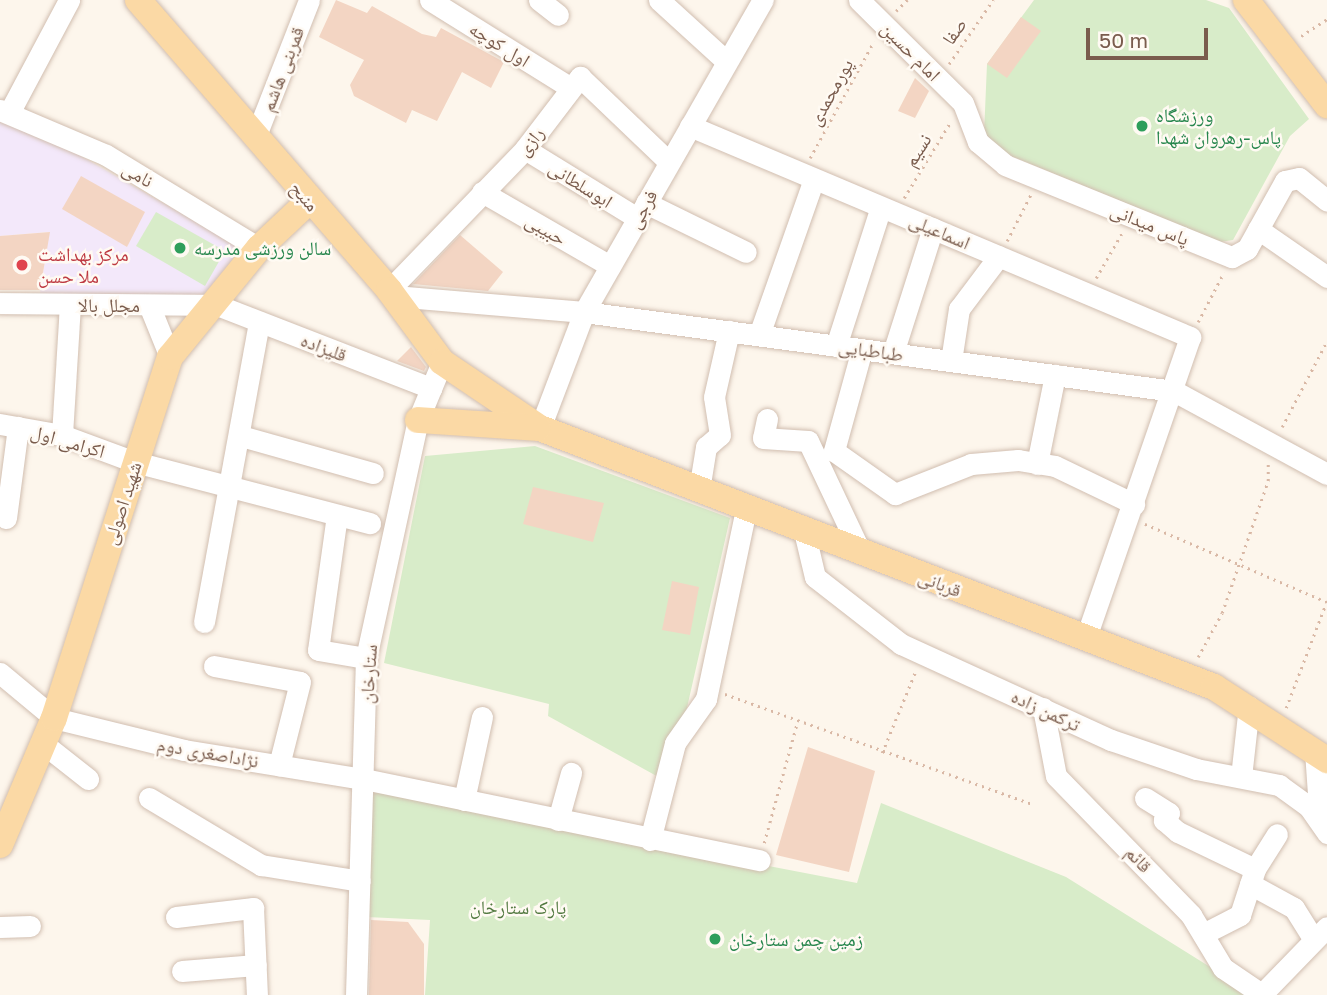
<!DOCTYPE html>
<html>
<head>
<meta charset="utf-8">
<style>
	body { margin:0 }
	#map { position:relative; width:1327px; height:995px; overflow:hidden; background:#fdf6ec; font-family:"Golos Text","Noto Naskh Arabic",sans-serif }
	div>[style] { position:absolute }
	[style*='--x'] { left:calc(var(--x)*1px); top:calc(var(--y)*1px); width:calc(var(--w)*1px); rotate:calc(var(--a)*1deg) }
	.education>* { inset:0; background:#f3e8fa }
	.green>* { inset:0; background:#d8ecc9 }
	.building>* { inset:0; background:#f3d5c3 }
	.path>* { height:2.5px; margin-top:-1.25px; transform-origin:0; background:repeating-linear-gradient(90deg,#d9b8a5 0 2px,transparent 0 7px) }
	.roads { filter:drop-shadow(0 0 2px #d1beb0) drop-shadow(0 0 2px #d1beb0) }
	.minor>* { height:21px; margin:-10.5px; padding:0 10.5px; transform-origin:10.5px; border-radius:10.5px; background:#fff }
	.major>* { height:26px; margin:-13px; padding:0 13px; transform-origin:13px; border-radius:13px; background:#fbd9a5 }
	.dots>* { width:19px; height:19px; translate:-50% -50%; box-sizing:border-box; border:4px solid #fffaf3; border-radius:50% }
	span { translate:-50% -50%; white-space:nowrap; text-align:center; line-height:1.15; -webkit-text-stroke:5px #fffaf3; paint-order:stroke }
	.street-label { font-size:19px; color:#7a5c4d }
	.leisure-label { font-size:19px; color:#27864d }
	.left { translate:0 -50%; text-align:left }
	.health-label { font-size:19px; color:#be3a42 }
	.park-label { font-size:19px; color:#537a41 }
	.scale { position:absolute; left:1086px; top:28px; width:122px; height:32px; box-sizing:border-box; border:4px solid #7a5c4d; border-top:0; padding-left:9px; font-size:21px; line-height:24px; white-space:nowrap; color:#7a5c4d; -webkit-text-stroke:5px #fffaf3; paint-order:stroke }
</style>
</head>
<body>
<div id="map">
	<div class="education">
		<i style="clip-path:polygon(0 122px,65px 147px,247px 251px,201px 298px,40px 294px,49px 232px,0 236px)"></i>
	</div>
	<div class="green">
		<i style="clip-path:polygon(1034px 0,1206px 0,1229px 8px,1309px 119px,1290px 136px,1233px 240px,1220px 242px,1006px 154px,984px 134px,987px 64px)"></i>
		<i style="clip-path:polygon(156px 212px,225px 251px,205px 286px,136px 246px)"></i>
		<i style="clip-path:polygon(535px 446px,730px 518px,686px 712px,662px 779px,548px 716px,549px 704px,384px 663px,425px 456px)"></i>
		<i style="clip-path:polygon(371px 789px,857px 883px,881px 803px,1066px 877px,1255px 995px,425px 995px,430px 920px,367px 917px)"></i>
	</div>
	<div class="building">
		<i style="clip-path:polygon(336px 0,367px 13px,372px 6px,422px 34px,436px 37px,441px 28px,504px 62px,491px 88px,462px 72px,437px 121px,412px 110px,406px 123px,354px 96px,350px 85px,364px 60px,319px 37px)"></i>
		<i style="clip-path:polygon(1021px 17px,1041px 31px,1007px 78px,987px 64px)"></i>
		<i style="clip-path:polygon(915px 78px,929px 91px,915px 118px,898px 111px)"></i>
		<i style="clip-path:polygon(81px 176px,145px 212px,127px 247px,62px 209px)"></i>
		<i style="clip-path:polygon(50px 232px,40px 290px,0 290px,0 236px)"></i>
		<i style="clip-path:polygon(460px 235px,503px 272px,488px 291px,413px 284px)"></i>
		<i style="clip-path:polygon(411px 347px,426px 367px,424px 371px,397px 361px)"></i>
		<i style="clip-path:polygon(533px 487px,604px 503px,593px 542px,523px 524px)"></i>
		<i style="clip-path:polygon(672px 581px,699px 587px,690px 635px,662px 630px)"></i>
		<i style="clip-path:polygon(808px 747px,875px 771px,849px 872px,776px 855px)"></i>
		<i style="clip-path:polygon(371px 920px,408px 922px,424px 944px,424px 995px,369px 995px)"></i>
	</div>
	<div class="path">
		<i style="--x:896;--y:11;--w:16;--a:-45"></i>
		<i style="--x:1301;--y:36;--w:31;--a:-33"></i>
		<i style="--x:949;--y:64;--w:78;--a:-55.5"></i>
		<i style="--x:810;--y:158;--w:133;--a:-61.3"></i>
		<i style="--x:904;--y:198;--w:88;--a:-58.5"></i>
		<i style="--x:1007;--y:241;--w:53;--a:-62.9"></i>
		<i style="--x:1096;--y:278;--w:52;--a:-60"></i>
		<i style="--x:1198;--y:322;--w:56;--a:-62.5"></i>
		<i style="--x:1282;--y:427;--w:97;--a:-62.4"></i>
		<i style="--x:1145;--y:524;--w:198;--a:23.2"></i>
		<i style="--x:1198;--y:657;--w:50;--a:-61.4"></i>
		<i style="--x:1222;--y:613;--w:140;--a:-70.8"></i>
		<i style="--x:1268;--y:481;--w:18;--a:-90"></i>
		<i style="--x:725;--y:694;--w:326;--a:19.7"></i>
		<i style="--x:1286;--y:708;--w:112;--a:-69.1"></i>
		<i style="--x:882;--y:753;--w:90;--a:-67.7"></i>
		<i style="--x:764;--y:843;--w:124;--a:-74.6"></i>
	</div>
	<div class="roads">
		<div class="minor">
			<i style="--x:430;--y:0;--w:166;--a:32"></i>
			<i style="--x:539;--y:0;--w:24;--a:38"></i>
			<i style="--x:659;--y:0;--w:89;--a:42.3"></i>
			<i style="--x:859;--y:0;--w:146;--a:44.7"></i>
			<i style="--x:963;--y:103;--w:42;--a:69"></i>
			<i style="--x:978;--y:142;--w:35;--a:40"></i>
			<i style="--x:1005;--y:165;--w:245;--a:22.1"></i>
			<i style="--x:1232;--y:257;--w:17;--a:-28"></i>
			<i style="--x:1247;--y:249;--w:78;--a:-60.8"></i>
			<i style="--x:1285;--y:181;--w:14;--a:-12"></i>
			<i style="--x:1299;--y:178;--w:36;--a:39"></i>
			<i style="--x:0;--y:110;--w:115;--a:23"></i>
			<i style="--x:106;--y:155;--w:179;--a:31.3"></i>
			<i style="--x:9;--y:113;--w:128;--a:-62"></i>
			<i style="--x:690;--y:126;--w:543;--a:22.88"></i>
			<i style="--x:1190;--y:337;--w:318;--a:109.1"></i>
			<i style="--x:255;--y:138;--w:148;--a:-68.6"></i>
			<i style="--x:525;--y:149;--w:132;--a:31.6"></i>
			<i style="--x:482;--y:192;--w:148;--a:30"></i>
			<i style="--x:646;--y:203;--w:111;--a:26.1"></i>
			<i style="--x:1258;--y:229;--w:84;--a:34.8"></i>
			<i style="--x:389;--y:290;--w:196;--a:-46"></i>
			<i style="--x:525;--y:149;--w:91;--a:-52.6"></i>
			<i style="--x:580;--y:77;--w:123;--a:43.7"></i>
			<i style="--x:394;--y:296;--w:191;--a:4.8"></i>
			<i style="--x:584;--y:312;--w:595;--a:7.63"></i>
			<i style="--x:1174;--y:391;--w:174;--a:28.5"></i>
			<i style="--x:0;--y:303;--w:217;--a:0.5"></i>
			<i style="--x:217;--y:305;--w:230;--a:21.2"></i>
			<i style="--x:149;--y:305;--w:56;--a:68"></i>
			<i style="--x:759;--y:335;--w:165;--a:-70.6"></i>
			<i style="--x:836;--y:346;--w:146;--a:-72.1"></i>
			<i style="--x:862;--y:349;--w:106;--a:105.4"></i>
			<i style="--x:834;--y:451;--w:75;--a:35.2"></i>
			<i style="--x:895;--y:494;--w:82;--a:-21.5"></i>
			<i style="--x:971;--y:464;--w:47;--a:-4.9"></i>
			<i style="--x:1018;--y:460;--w:37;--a:9"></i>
			<i style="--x:1055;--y:466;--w:88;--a:25.7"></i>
			<i style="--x:893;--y:353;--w:131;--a:-72.3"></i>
			<i style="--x:951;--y:361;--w:53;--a:-81.3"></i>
			<i style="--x:959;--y:309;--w:66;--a:-53"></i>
			<i style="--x:767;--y:419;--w:19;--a:102"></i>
			<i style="--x:763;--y:438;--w:45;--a:3.8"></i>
			<i style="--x:808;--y:441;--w:124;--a:64.7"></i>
			<i style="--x:0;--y:424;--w:63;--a:10.1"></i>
			<i style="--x:62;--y:435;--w:78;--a:20.3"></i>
			<i style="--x:135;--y:462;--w:243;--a:14.6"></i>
			<i style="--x:540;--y:428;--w:124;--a:-69.2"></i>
			<i style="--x:584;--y:312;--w:360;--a:-60.2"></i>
			<i style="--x:62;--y:435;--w:130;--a:-86.5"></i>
			<i style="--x:241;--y:436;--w:137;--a:15.7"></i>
			<i style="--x:1037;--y:464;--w:91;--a:-78.6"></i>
			<i style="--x:699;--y:490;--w:44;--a:-80.8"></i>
			<i style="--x:706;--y:447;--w:18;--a:-41"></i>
			<i style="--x:720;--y:435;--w:38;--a:-99"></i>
			<i style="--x:714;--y:397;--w:68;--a:-77.2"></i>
			<i style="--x:337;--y:515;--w:136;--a:98"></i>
			<i style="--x:318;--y:650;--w:49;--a:9.5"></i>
			<i style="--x:6;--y:518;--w:92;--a:-82.5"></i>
			<i style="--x:804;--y:531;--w:47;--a:76.6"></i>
			<i style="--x:815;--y:577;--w:109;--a:37.9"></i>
			<i style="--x:901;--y:644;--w:231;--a:24.6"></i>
			<i style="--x:1111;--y:740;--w:90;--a:18.8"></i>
			<i style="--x:1196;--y:769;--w:85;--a:10.9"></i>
			<i style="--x:1279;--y:785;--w:37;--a:36"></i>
			<i style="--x:1309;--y:807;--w:32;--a:55"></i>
			<i style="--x:204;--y:622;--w:305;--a:-79.6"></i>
			<i style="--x:214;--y:666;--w:87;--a:10.5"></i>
			<i style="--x:300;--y:682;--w:86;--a:104.2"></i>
			<i style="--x:0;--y:673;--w:70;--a:39.8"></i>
			<i style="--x:54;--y:718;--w:134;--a:13.8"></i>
			<i style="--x:184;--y:750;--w:182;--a:9.2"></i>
			<i style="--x:364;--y:779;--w:404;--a:11.6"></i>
			<i style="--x:1043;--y:708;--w:69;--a:79.2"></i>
			<i style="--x:1056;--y:776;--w:194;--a:45.8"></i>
			<i style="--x:1191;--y:915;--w:62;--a:58.9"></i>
			<i style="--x:1223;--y:968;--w:48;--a:34"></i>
			<i style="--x:45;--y:745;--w:55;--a:38.3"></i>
			<i style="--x:1315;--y:751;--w:71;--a:86"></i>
			<i style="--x:1241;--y:777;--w:71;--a:-83.6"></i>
			<i style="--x:149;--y:798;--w:131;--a:30.9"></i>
			<i style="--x:261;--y:865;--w:100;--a:9.2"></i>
			<i style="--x:1145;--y:798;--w:28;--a:32"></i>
			<i style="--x:1169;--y:813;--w:9;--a:126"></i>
			<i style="--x:1164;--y:820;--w:18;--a:41"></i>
			<i style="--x:1178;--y:832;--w:85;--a:25.7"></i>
			<i style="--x:464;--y:800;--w:85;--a:-77.8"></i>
			<i style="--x:558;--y:820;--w:49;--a:-74.5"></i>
			<i style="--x:650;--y:840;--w:100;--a:-75.5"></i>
			<i style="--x:675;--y:743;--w:54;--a:-54.8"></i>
			<i style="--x:706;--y:699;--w:194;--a:-78.1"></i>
			<i style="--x:1250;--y:884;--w:50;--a:28.6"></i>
			<i style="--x:1294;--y:908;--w:36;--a:58"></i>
			<i style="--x:176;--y:917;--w:78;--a:-6.7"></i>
			<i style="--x:253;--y:908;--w:87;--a:87.4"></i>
			<i style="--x:0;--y:927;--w:30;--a:-2"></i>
			<i style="--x:1203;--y:934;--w:42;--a:-27.2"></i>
			<i style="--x:1240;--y:915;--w:48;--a:-71.9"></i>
			<i style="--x:1255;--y:869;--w:41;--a:-57.8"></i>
			<i style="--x:182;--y:971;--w:74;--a:-4.6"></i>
			<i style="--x:1262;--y:994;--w:93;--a:-45.9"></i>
			<i style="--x:356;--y:995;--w:337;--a:-88.3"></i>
			<i style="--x:366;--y:658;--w:244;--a:-77.7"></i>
			<i style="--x:418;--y:420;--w:63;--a:-67.5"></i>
		</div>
		<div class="major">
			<i style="--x:138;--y:0;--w:384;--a:49.1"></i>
			<i style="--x:389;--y:290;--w:89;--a:53.6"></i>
			<i style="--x:442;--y:362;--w:118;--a:34"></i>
			<i style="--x:540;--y:428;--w:722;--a:21.02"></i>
			<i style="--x:1214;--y:687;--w:135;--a:32.9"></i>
			<i style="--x:1246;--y:0;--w:133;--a:52.4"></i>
			<i style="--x:418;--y:420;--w:120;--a:3.8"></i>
			<i style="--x:0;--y:845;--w:138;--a:-67"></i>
			<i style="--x:54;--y:718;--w:379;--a:-72.2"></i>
			<i style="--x:170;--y:357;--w:141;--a:-50.8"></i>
			<i style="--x:259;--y:248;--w:69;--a:-43.2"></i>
		</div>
	</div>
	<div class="dots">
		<i style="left:1142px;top:126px;background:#2e9e5b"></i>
		<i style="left:180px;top:248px;background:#2e9e5b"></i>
		<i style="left:22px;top:265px;background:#e0444e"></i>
		<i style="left:715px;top:939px;background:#2e9e5b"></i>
	</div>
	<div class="street-label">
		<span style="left:954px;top:31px;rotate:-55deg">صفا</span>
		<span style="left:500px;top:44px;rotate:32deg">اول کوچه</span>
		<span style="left:911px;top:51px;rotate:45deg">امام حسین</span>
		<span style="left:282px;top:69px;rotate:-69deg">قمربنی هاشم</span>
		<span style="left:830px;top:92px;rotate:-61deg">پورمحمدی</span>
		<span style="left:530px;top:141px;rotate:-51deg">رازی</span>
		<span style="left:917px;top:150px;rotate:-58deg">نسیم</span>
		<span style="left:138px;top:174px;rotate:30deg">نامی</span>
		<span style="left:581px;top:184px;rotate:32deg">ابوسلطانی</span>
		<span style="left:305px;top:196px;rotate:49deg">منبح</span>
		<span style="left:642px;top:209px;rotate:-61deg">فرجی</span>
		<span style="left:1150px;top:224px;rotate:22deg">پاس میدانی</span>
		<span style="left:546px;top:229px;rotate:30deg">حبیبی</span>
		<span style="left:940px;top:231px;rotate:23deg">اسماعیلی</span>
		<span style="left:109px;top:305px">مجلل بالا</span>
		<span style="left:324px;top:347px;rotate:21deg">قلیزاده</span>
		<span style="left:871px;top:350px;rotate:8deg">طباطبایی</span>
		<span style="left:68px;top:441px;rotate:16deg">اکرامی اول</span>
		<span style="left:122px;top:503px;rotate:-72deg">شهید اصولی</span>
		<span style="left:940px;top:583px;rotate:21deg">قربانی</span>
		<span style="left:368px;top:674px;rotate:-86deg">ستارخان</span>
		<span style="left:1046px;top:710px;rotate:25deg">ترکمن زاده</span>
		<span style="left:208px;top:752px;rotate:10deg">نژاداصغری دوم</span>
		<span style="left:1139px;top:859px;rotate:47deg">قائم</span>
	</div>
	<div class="leisure-label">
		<span class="left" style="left:1156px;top:126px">ورزشگاه<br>پاس-رهروان شهدا</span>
		<span class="left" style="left:194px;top:248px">سالن ورزشی مدرسه</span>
		<span class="left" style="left:729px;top:939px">زمین چمن ستارخان</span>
	</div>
	<div class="health-label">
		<span class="left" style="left:38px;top:265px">مرکز بهداشت<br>ملا حسن</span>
	</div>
	<div class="park-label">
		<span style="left:518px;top:907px">پارک ستارخان</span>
	</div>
	<div class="scale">50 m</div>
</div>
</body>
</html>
